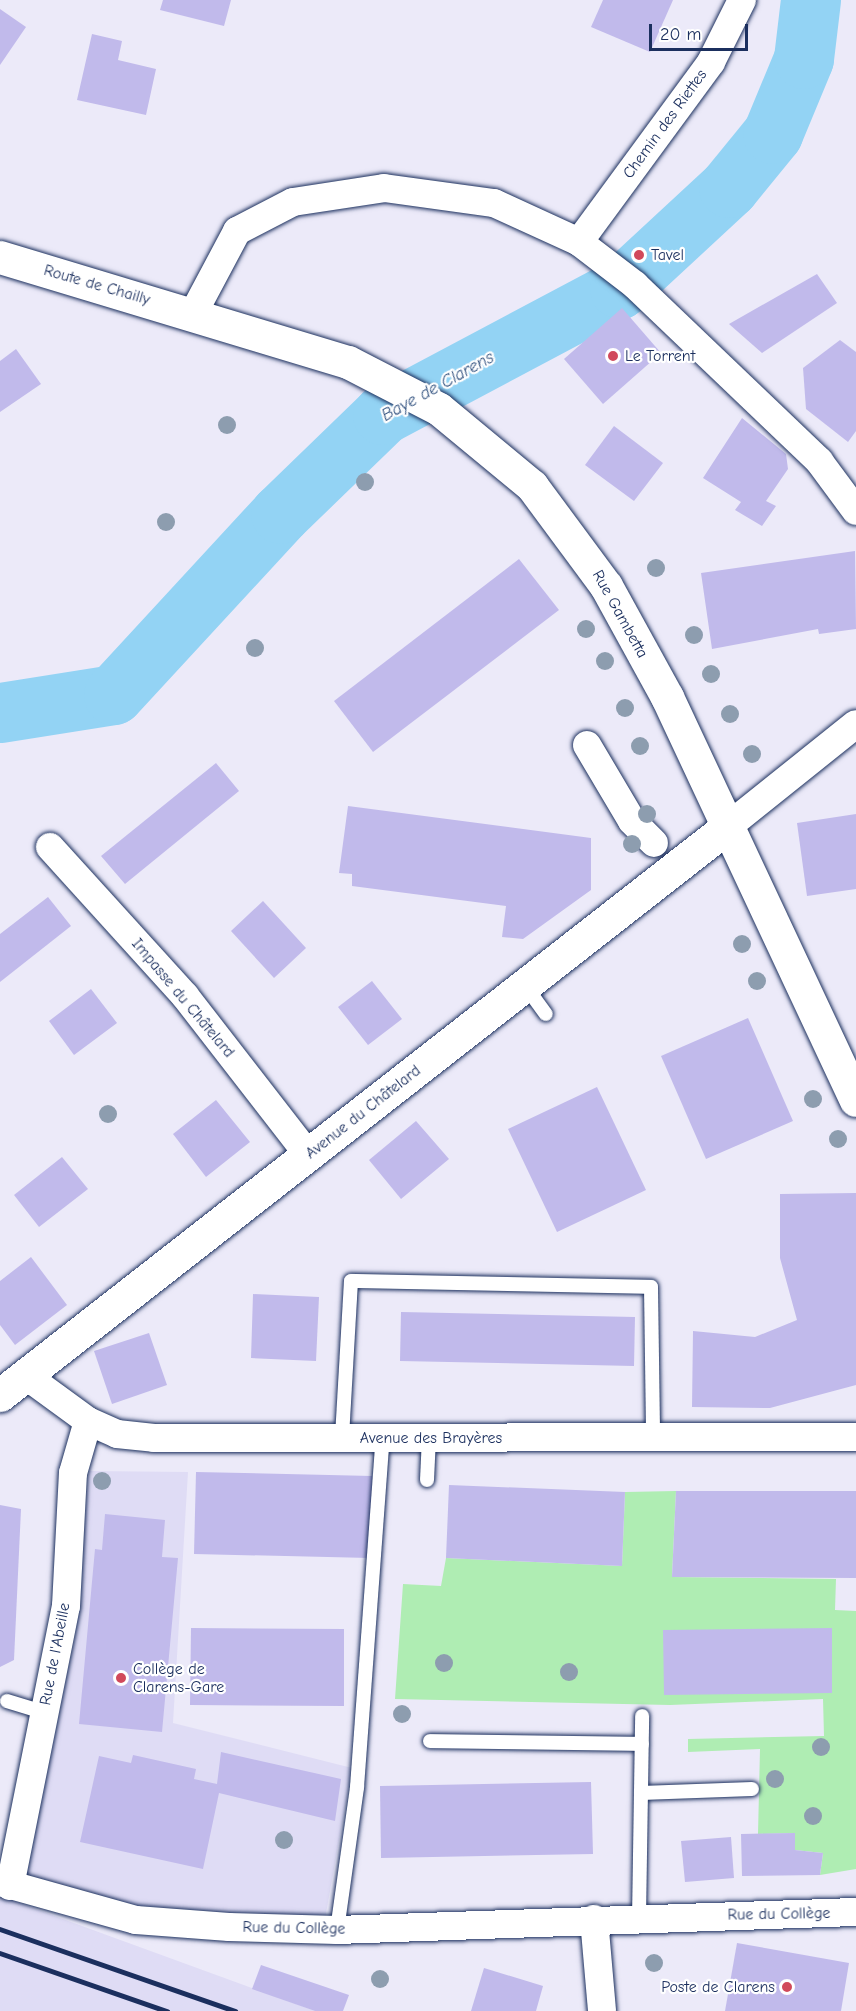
<!DOCTYPE html>
<html>
<head>
<meta charset="utf-8">
<style>
	body { margin:0 }
	#map { position:relative; width:856px; height:2011px; overflow:hidden; background:#eceaf9; font-family:"Comic Neue",sans-serif }
	div>[style] { position:absolute }
	[style*='--x'] { left:calc(var(--x)*1px); top:calc(var(--y)*1px); width:calc(var(--w)*1px); rotate:calc(var(--a)*1deg) }
	.built>* { inset:0; background:#dfdcf5 }
	.green>* { inset:0; background:#afedb3 }
	.river>* { height:60px; margin:-30px; padding:0 30px; transform-origin:30px; border-radius:30px; background:#93d3f4 }
	.building>* { inset:0; background:#c1baeb }
	.roads { filter:drop-shadow(0 0 2px #1b2f5e) drop-shadow(0 0 2px #1b2f5e) }
	.lane>* { height:14px; margin:-7px; padding:0 7px; transform-origin:7px; border-radius:7px; background:#fff }
	.street>* { height:28px; margin:-14px; padding:0 14px; transform-origin:14px; border-radius:14px; background:#fff }
	.secondary>* { height:33px; margin:-16.5px; padding:0 16.5px; transform-origin:16.5px; border-radius:16.5px; background:#fff }
	.rail>* { height:4.5px; margin:-2.25px; padding:0 2.25px; transform-origin:2.25px; border-radius:2.25px; background:#1b2f5e }
	.trees>* { width:18px; height:18px; margin:-9px; border-radius:50%; background:#8d9daf }
	.dots>* { width:16px; height:16px; translate:-50% -50%; box-sizing:border-box; border:3px solid #fff; border-radius:50% }
	span { translate:-50% -50%; white-space:nowrap; text-align:center; line-height:1.15; -webkit-text-stroke:4.5px #fff; paint-order:stroke }
	.street-label { font-size:16px; color:#1b2f5e }
	.poi-label { font-size:16px; color:#1b2f5e }
	.left { translate:0 -50%; text-align:left }
	.right { translate:-100% -50%; text-align:right }
	.water-label { font-size:18px; color:#395884; font-style:italic }
	.scale { position:absolute; left:649px; top:24px; width:99px; height:27px; box-sizing:border-box; border:3px solid #1b2f5e; border-top:0; padding-left:8px; font-size:18px; line-height:21px; white-space:nowrap; color:#1b2f5e; -webkit-text-stroke:4px #fff; paint-order:stroke }
</style>
</head>
<body>
<div id="map">
	<div class="built">
		<i style="clip-path:polygon(89px 1471px,188px 1472px,173px 1723px,352px 1768px,325px 1919px,139px 1913px,23px 1880px,76px 1633px)"></i>
		<i style="clip-path:polygon(0 1896px,93px 1930px,315px 2011px,0 2011px)"></i>
	</div>
	<div class="green">
		<i style="clip-path:polygon(676px 1491px,672px 1577px,836px 1579px,835px 1610px,856px 1611px,856px 1869px,820px 1875px,823px 1853px,795px 1850px,795px 1833px,758px 1834px,760px 1749px,688px 1752px,688px 1739px,824px 1736px,823px 1699px,670px 1705px,395px 1699px,403px 1584px,441px 1586px,446px 1558px,622px 1566px,625px 1492px)"></i>
	</div>
	<div class="river">
		<i style="--x:0;--y:713;--w:115;--a:-9"></i>
		<i style="--x:114;--y:695;--w:246;--a:-47.3"></i>
		<i style="--x:281;--y:514;--w:142;--a:-44.1"></i>
		<i style="--x:383;--y:415;--w:268;--a:-28"></i>
		<i style="--x:620;--y:289;--w:149;--a:-42.8"></i>
		<i style="--x:729;--y:188;--w:70;--a:-50.8"></i>
		<i style="--x:773;--y:134;--w:81;--a:-67.5"></i>
		<i style="--x:804;--y:59;--w:59;--a:-83.2"></i>
	</div>
	<div class="building">
		<i style="clip-path:polygon(163px 0,231px 0,224px 26px,160px 10px)"></i>
		<i style="clip-path:polygon(603px 0,673px 0,650px 52px,591px 27px)"></i>
		<i style="clip-path:polygon(0 9px,26px 27px,0 65px)"></i>
		<i style="clip-path:polygon(92px 34px,122px 41px,118px 60px,156px 69px,146px 115px,77px 100px)"></i>
		<i style="clip-path:polygon(817px 274px,837px 303px,762px 353px,729px 324px)"></i>
		<i style="clip-path:polygon(622px 308px,661px 353px,603px 404px,564px 359px)"></i>
		<i style="clip-path:polygon(840px 340px,856px 352px,856px 431px,848px 442px,806px 409px,803px 368px)"></i>
		<i style="clip-path:polygon(16px 349px,41px 384px,0 412px,0 361px)"></i>
		<i style="clip-path:polygon(742px 418px,786px 454px,788px 469px,766px 501px,776px 506px,762px 526px,735px 510px,741px 502px,703px 478px)"></i>
		<i style="clip-path:polygon(614px 426px,663px 463px,634px 501px,585px 465px)"></i>
		<i style="clip-path:polygon(855px 551px,856px 629px,819px 634px,818px 629px,712px 649px,701px 573px)"></i>
		<i style="clip-path:polygon(519px 559px,559px 610px,373px 752px,334px 701px)"></i>
		<i style="clip-path:polygon(216px 763px,239px 791px,125px 884px,101px 856px)"></i>
		<i style="clip-path:polygon(348px 806px,591px 838px,591px 890px,523px 939px,502px 937px,506px 906px,352px 886px,352px 874px,339px 873px)"></i>
		<i style="clip-path:polygon(856px 814px,856px 889px,807px 896px,797px 823px)"></i>
		<i style="clip-path:polygon(48px 897px,71px 926px,0 982px,0 934px)"></i>
		<i style="clip-path:polygon(263px 901px,306px 948px,274px 978px,231px 931px)"></i>
		<i style="clip-path:polygon(372px 981px,402px 1019px,368px 1045px,338px 1007px)"></i>
		<i style="clip-path:polygon(91px 989px,117px 1023px,74px 1055px,49px 1021px)"></i>
		<i style="clip-path:polygon(748px 1018px,793px 1121px,706px 1159px,661px 1056px)"></i>
		<i style="clip-path:polygon(597px 1087px,646px 1190px,557px 1232px,508px 1129px)"></i>
		<i style="clip-path:polygon(216px 1100px,250px 1142px,206px 1177px,173px 1134px)"></i>
		<i style="clip-path:polygon(416px 1121px,449px 1159px,401px 1199px,369px 1160px)"></i>
		<i style="clip-path:polygon(62px 1157px,88px 1189px,39px 1227px,14px 1195px)"></i>
		<i style="clip-path:polygon(856px 1193px,856px 1385px,770px 1408px,692px 1407px,693px 1331px,755px 1337px,797px 1320px,780px 1258px,780px 1194px)"></i>
		<i style="clip-path:polygon(31px 1257px,67px 1305px,15px 1345px,0 1325px,0 1281px)"></i>
		<i style="clip-path:polygon(253px 1294px,319px 1297px,316px 1361px,251px 1358px)"></i>
		<i style="clip-path:polygon(401px 1312px,635px 1317px,634px 1366px,400px 1361px)"></i>
		<i style="clip-path:polygon(149px 1333px,167px 1385px,112px 1404px,94px 1351px)"></i>
		<i style="clip-path:polygon(196px 1472px,372px 1476px,370px 1558px,194px 1554px)"></i>
		<i style="clip-path:polygon(449px 1485px,625px 1492px,622px 1566px,446px 1558px)"></i>
		<i style="clip-path:polygon(676px 1491px,856px 1491px,856px 1578px,672px 1577px)"></i>
		<i style="clip-path:polygon(0 1505px,21px 1509px,14px 1660px,0 1667px)"></i>
		<i style="clip-path:polygon(105px 1514px,165px 1520px,162px 1557px,178px 1558px,162px 1732px,79px 1724px,95px 1549px,102px 1550px)"></i>
		<i style="clip-path:polygon(191px 1628px,344px 1629px,344px 1706px,190px 1705px)"></i>
		<i style="clip-path:polygon(832px 1628px,832px 1693px,664px 1695px,663px 1630px)"></i>
		<i style="clip-path:polygon(221px 1752px,341px 1779px,335px 1821px,219px 1793px,203px 1869px,80px 1842px,99px 1756px,131px 1763px,133px 1755px,196px 1769px,194px 1779px,217px 1784px)"></i>
		<i style="clip-path:polygon(591px 1782px,593px 1854px,381px 1858px,380px 1786px)"></i>
		<i style="clip-path:polygon(795px 1833px,795px 1850px,823px 1853px,820px 1875px,742px 1876px,741px 1834px)"></i>
		<i style="clip-path:polygon(731px 1837px,734px 1878px,685px 1882px,681px 1841px)"></i>
		<i style="clip-path:polygon(737px 1943px,849px 1963px,841px 2011px,725px 2011px)"></i>
		<i style="clip-path:polygon(261px 1965px,349px 1995px,343px 2011px,315px 2011px,252px 1989px)"></i>
		<i style="clip-path:polygon(484px 1968px,543px 1986px,536px 2011px,471px 2011px)"></i>
	</div>
	<div class="roads">
		<div class="lane">
			<i style="--x:524;--y:984;--w:37;--a:54"></i>
			<i style="--x:342;--y:1437;--w:156;--a:-86.7"></i>
			<i style="--x:351;--y:1281;--w:300;--a:1.1"></i>
			<i style="--x:651;--y:1287;--w:152;--a:89.2"></i>
			<i style="--x:427;--y:1480;--w:42;--a:-87.3"></i>
			<i style="--x:7;--y:1701;--w:39;--a:17"></i>
			<i style="--x:430;--y:1741;--w:212;--a:0.8"></i>
			<i style="--x:641;--y:1793;--w:111;--a:-2.1"></i>
			<i style="--x:639;--y:1918;--w:202;--a:-89.1"></i>
			<i style="--x:337;--y:1930;--w:144;--a:-82"></i>
			<i style="--x:357;--y:1787;--w:351;--a:-85.8"></i>
		</div>
		<div class="street">
			<i style="--x:579;--y:242;--w:223;--a:-53.7"></i>
			<i style="--x:711;--y:62;--w:69;--a:-63.4"></i>
			<i style="--x:194;--y:312;--w:92;--a:-62"></i>
			<i style="--x:237;--y:231;--w:63;--a:-27.4"></i>
			<i style="--x:293;--y:202;--w:92;--a:-8.7"></i>
			<i style="--x:384;--y:188;--w:111;--a:7.8"></i>
			<i style="--x:494;--y:203;--w:94;--a:24.6"></i>
			<i style="--x:579;--y:242;--w:71;--a:37.5"></i>
			<i style="--x:635;--y:285;--w:255;--a:43.7"></i>
			<i style="--x:819;--y:461;--w:62;--a:53.5"></i>
			<i style="--x:587;--y:745;--w:88;--a:59.4"></i>
			<i style="--x:632;--y:821;--w:31;--a:45"></i>
			<i style="--x:726;--y:828;--w:166;--a:-38.7"></i>
			<i style="--x:50;--y:847;--w:201;--a:47.8"></i>
			<i style="--x:185;--y:996;--w:202;--a:52.2"></i>
			<i style="--x:25;--y:1375;--w:78;--a:36.1"></i>
			<i style="--x:88;--y:1421;--w:32;--a:24"></i>
			<i style="--x:117;--y:1434;--w:37;--a:6"></i>
			<i style="--x:154;--y:1438;--w:702;--a:-0.08"></i>
			<i style="--x:0;--y:1882;--w:141;--a:15.6"></i>
			<i style="--x:136;--y:1920;--w:93;--a:4.3"></i>
			<i style="--x:229;--y:1927;--w:108;--a:1.6"></i>
			<i style="--x:337;--y:1930;--w:519;--a:-1.99"></i>
			<i style="--x:10;--y:1886;--w:286;--a:-78.7"></i>
			<i style="--x:66;--y:1606;--w:133;--a:-87"></i>
			<i style="--x:73;--y:1473;--w:54;--a:-73.9"></i>
			<i style="--x:594;--y:1919;--w:92;--a:85"></i>
		</div>
		<div class="secondary">
			<i style="--x:0;--y:257;--w:363;--a:16.8"></i>
			<i style="--x:348;--y:362;--w:102;--a:27.3"></i>
			<i style="--x:439;--y:409;--w:121;--a:39.6"></i>
			<i style="--x:532;--y:486;--w:124;--a:53.5"></i>
			<i style="--x:606;--y:586;--w:127;--a:61.2"></i>
			<i style="--x:667;--y:697;--w:445;--a:64.9"></i>
			<i style="--x:0;--y:1395;--w:921;--a:-37.99"></i>
		</div>
	</div>
	<div class="rail">
		<i style="--x:0;--y:1929;--w:249;--a:19.2"></i>
		<i style="--x:0;--y:1953;--w:177;--a:19.2"></i>
	</div>
	<div class="trees">
		<i style="left:227px;top:425px"></i>
		<i style="left:365px;top:482px"></i>
		<i style="left:166px;top:522px"></i>
		<i style="left:656px;top:568px"></i>
		<i style="left:586px;top:629px"></i>
		<i style="left:694px;top:635px"></i>
		<i style="left:255px;top:648px"></i>
		<i style="left:605px;top:661px"></i>
		<i style="left:711px;top:674px"></i>
		<i style="left:625px;top:708px"></i>
		<i style="left:730px;top:714px"></i>
		<i style="left:640px;top:746px"></i>
		<i style="left:752px;top:754px"></i>
		<i style="left:647px;top:814px"></i>
		<i style="left:632px;top:844px"></i>
		<i style="left:742px;top:944px"></i>
		<i style="left:757px;top:981px"></i>
		<i style="left:813px;top:1099px"></i>
		<i style="left:108px;top:1114px"></i>
		<i style="left:838px;top:1139px"></i>
		<i style="left:102px;top:1481px"></i>
		<i style="left:444px;top:1663px"></i>
		<i style="left:569px;top:1672px"></i>
		<i style="left:402px;top:1714px"></i>
		<i style="left:821px;top:1747px"></i>
		<i style="left:775px;top:1779px"></i>
		<i style="left:813px;top:1816px"></i>
		<i style="left:284px;top:1840px"></i>
		<i style="left:654px;top:1963px"></i>
		<i style="left:380px;top:1979px"></i>
	</div>
	<div class="dots">
		<i style="left:639px;top:255px;background:#d1495b"></i>
		<i style="left:613px;top:356px;background:#d1495b"></i>
		<i style="left:121px;top:1678px;background:#d1495b"></i>
		<i style="left:787px;top:1987px;background:#d1495b"></i>
	</div>
	<div class="street-label">
		<span style="left:665px;top:124px;rotate:-54deg">Chemin des Riettes</span>
		<span style="left:97px;top:285px;rotate:16deg">Route de Chailly</span>
		<span style="left:620px;top:614px;rotate:61deg">Rue Gambetta</span>
		<span style="left:183px;top:998px;rotate:50deg">Impasse du Châtelard</span>
		<span style="left:363px;top:1112px;rotate:-38deg">Avenue du Châtelard</span>
		<span style="left:431px;top:1438px">Avenue des Brayères</span>
		<span style="left:55px;top:1654px;rotate:-79deg">Rue de l'Abeille</span>
		<span style="left:779px;top:1914px;rotate:-1deg">Rue du Collège</span>
		<span style="left:294px;top:1928px;rotate:1deg">Rue du Collège</span>
	</div>
	<div class="poi-label">
		<span class="left" style="left:651px;top:255px">Tavel</span>
		<span class="left" style="left:625px;top:356px">Le Torrent</span>
		<span class="left" style="left:133px;top:1678px">Collège de<br>Clarens-Gare</span>
		<span class="right" style="left:775px;top:1987px">Poste de Clarens</span>
	</div>
	<div class="water-label">
		<span style="left:438px;top:387px;rotate:-29deg">Baye de Clarens</span>
	</div>
	<div class="scale">20 m</div>
</div>
</body>
</html>
